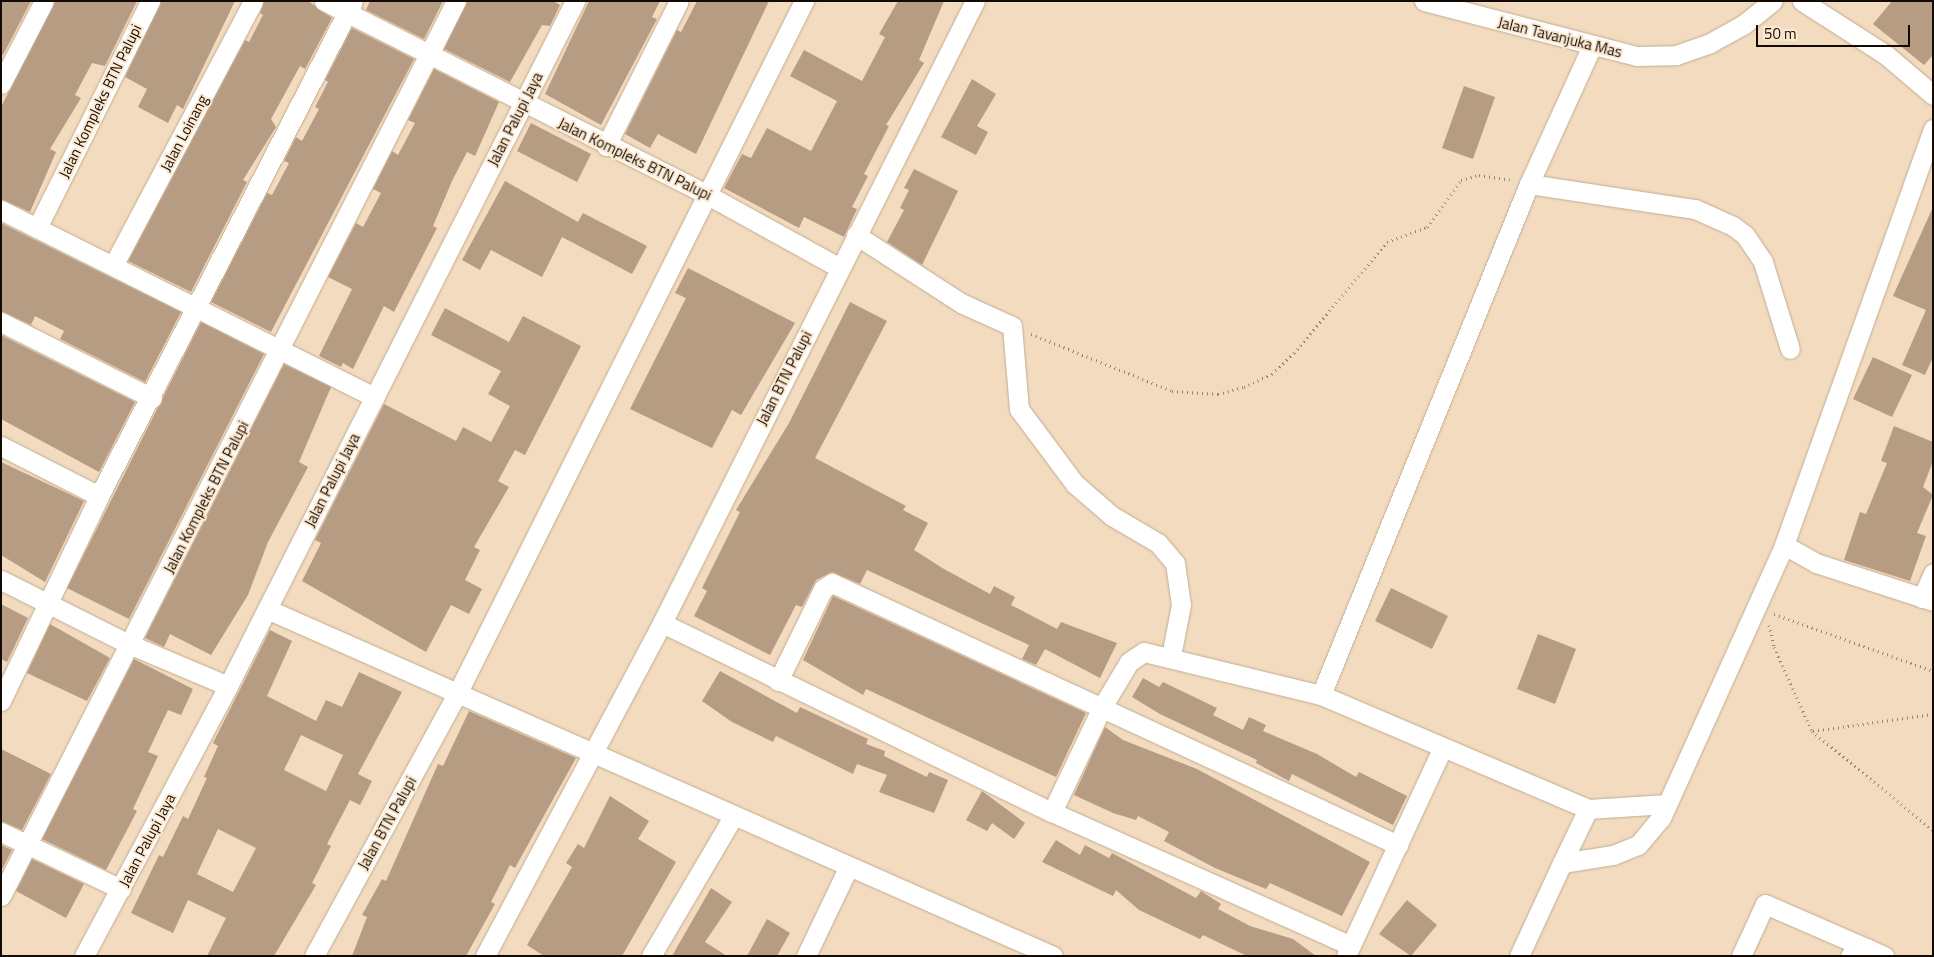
<!DOCTYPE html>
<html>
<head>
<meta charset="utf-8">
<style>
	body { margin:0 }
	#map { position:relative; width:1934px; height:957px; overflow:hidden; background:#f2dbbe; font-family:"Titillium Web",sans-serif }
	div>[style] { position:absolute }
	[style*='--x'] { left:calc(var(--x)*1px); top:calc(var(--y)*1px); width:calc(var(--w)*1px); rotate:calc(var(--a)*1deg) }
	.building>* { inset:0; background:#b79c84 }
	.path>* { height:3px; margin-top:-1.5px; transform-origin:0; background:repeating-linear-gradient(90deg,#958470 0 1px,transparent 0 5px) }
	.roads { filter:drop-shadow(0 0 1px #c2ac90) drop-shadow(0 0 1px #c2ac90) }
	.street>* { height:19px; margin:-9.5px; padding:0 9.5px; transform-origin:9.5px; border-radius:9.5px; background:#fff }
	span { translate:-50% -50%; white-space:nowrap; text-align:center; line-height:1.15; -webkit-text-stroke:4px #fce9d2; paint-order:stroke }
	.street-label { font-size:15px; color:#130b03 }
	.frame { position:absolute; inset:0; border:2px solid #130b03; pointer-events:none }
	.scale { position:absolute; left:1756px; top:25px; width:154px; height:22px; box-sizing:border-box; border:2px solid #130b03; border-top:0; padding-left:6px; font-size:15px; line-height:18px; white-space:nowrap; color:#130b03; -webkit-text-stroke:4px #fce9d2; paint-order:stroke }
</style>
</head>
<body>
<div id="map">
	<div class="building">
		<i style="clip-path:polygon(1px 1px,31px 1px,3px 55px,1px 54px)"></i>
		<i style="clip-path:polygon(55px 1px,137px 1px,105px 66px,92px 63px,75px 95px,81px 98px,50px 149px,56px 152px,30px 212px,1px 199px,1px 107px)"></i>
		<i style="clip-path:polygon(161px 1px,235px 1px,183px 109px,177px 105px,168px 123px,138px 107px,147px 89px,125px 77px)"></i>
		<i style="clip-path:polygon(264px 1px,308px 1px,332px 18px,305px 69px,300px 66px,271px 119px,276px 127px,243px 180px,247px 182px,191px 292px,128px 261px,245px 40px,249px 42px,263px 15px,260px 13px)"></i>
		<i style="clip-path:polygon(370px 1px,443px 1px,424px 39px,366px 10px)"></i>
		<i style="clip-path:polygon(467px 1px,553px 1px,560px 5px,550px 26px,542px 25px,510px 82px,444px 49px)"></i>
		<i style="clip-path:polygon(589px 1px,660px 1px,652px 17px,657px 19px,601px 125px,545px 94px)"></i>
		<i style="clip-path:polygon(697px 1px,769px 1px,696px 154px,658px 134px,650px 148px,625px 134px,677px 30px,681px 32px)"></i>
		<i style="clip-path:polygon(898px 1px,944px 1px,919px 60px,924px 63px,886px 125px,889px 126px,864px 174px,868px 176px,852px 207px,857px 209px,844px 237px,804px 217px,799px 228px,724px 188px,742px 154px,751px 158px,767px 128px,811px 151px,837px 101px,790px 76px,804px 50px,862px 81px,885px 37px,879px 34px)"></i>
		<i style="clip-path:polygon(1892px 1px,1933px 1px,1933px 55px,1924px 65px,1873px 24px)"></i>
		<i style="clip-path:polygon(352px 28px,414px 59px,271px 332px,211px 302px,267px 193px,272px 195px,289px 163px,284px 161px,296px 137px,302px 141px,319px 109px,315px 107px,328px 82px,325px 80px)"></i>
		<i style="clip-path:polygon(434px 69px,499px 102px,475px 156px,467px 152px,452px 181px,433px 226px,437px 228px,394px 312px,384px 306px,353px 369px,343px 363px,341px 367px,319px 356px,352px 289px,328px 277px,356px 223px,363px 227px,381px 193px,373px 189px,392px 151px,398px 155px,415px 123px,408px 120px)"></i>
		<i style="clip-path:polygon(972px 79px,996px 94px,977px 126px,988px 132px,976px 155px,941px 137px)"></i>
		<i style="clip-path:polygon(1464px 86px,1495px 97px,1473px 159px,1442px 148px)"></i>
		<i style="clip-path:polygon(531px 123px,591px 154px,577px 182px,517px 151px)"></i>
		<i style="clip-path:polygon(914px 169px,958px 191px,922px 265px,887px 242px,904px 210px,900px 208px,909px 190px,904px 188px)"></i>
		<i style="clip-path:polygon(505px 181px,578px 222px,583px 213px,647px 246px,632px 274px,562px 237px,542px 277px,491px 250px,480px 270px,462px 260px)"></i>
		<i style="clip-path:polygon(1933px 207px,1933px 357px,1925px 375px,1902px 365px,1926px 310px,1893px 296px)"></i>
		<i style="clip-path:polygon(1px 223px,181px 312px,145px 382px,60px 339px,64px 331px,35px 316px,31px 325px,1px 311px)"></i>
		<i style="clip-path:polygon(688px 268px,795px 323px,741px 415px,732px 410px,712px 448px,630px 409px,686px 298px,675px 293px)"></i>
		<i style="clip-path:polygon(850px 302px,887px 321px,815px 458px,906px 506px,903px 510px,928px 523px,914px 550px,944px 569px,990px 594px,994px 586px,1015px 597px,1011px 605px,1057px 629px,1061px 622px,1117px 643px,1100px 678px,1045px 649px,1036px 665px,1022px 659px,1029px 645px,867px 570px,860px 584px,832px 572px,816px 580px,802px 607px,796px 605px,770px 655px,694px 616px,707px 591px,702px 588px,740px 512px,736px 510px,789px 423px)"></i>
		<i style="clip-path:polygon(445px 308px,509px 342px,523px 316px,581px 346px,525px 455px,515px 450px,498px 481px,509px 487px,474px 547px,480px 550px,465px 580px,482px 589px,469px 614px,451px 605px,426px 652px,302px 581px,321px 543px,315px 540px,384px 404px,456px 441px,463px 427px,491px 442px,510px 406px,488px 394px,501px 371px,431px 335px)"></i>
		<i style="clip-path:polygon(201px 322px,264px 354px,129px 619px,67px 588px)"></i>
		<i style="clip-path:polygon(1px 335px,135px 402px,99px 472px,1px 419px)"></i>
		<i style="clip-path:polygon(1873px 357px,1912px 375px,1892px 417px,1853px 399px)"></i>
		<i style="clip-path:polygon(284px 364px,331px 387px,299px 462px,308px 467px,268px 542px,248px 595px,211px 655px,170px 634px,164px 647px,145px 638px)"></i>
		<i style="clip-path:polygon(1894px 426px,1933px 442px,1933px 461px,1923px 487px,1933px 495px,1917px 533px,1926px 536px,1910px 581px,1844px 560px,1860px 512px,1866px 514px,1887px 463px,1881px 461px)"></i>
		<i style="clip-path:polygon(1px 462px,84px 501px,45px 582px,1px 555px)"></i>
		<i style="clip-path:polygon(1391px 588px,1448px 616px,1432px 649px,1375px 621px)"></i>
		<i style="clip-path:polygon(833px 596px,1086px 713px,1056px 777px,866px 689px,863px 695px,803px 660px)"></i>
		<i style="clip-path:polygon(1px 604px,28px 618px,7px 662px,1px 659px)"></i>
		<i style="clip-path:polygon(50px 624px,110px 658px,87px 701px,27px 673px)"></i>
		<i style="clip-path:polygon(evenodd,270px 630px,292px 641px,267px 696px,316px 721px,326px 700px,342px 707px,359px 672px,402px 692px,358px 774px,372px 781px,360px 805px,350px 800px,327px 844px,331px 846px,312px 883px,316px 885px,274px 956px,207px 956px,226px 918px,188px 900px,173px 933px,131px 913px,159px 855px,163px 857px,183px 816px,188px 819px,207px 778px,204px 777px,218px 746px,213px 743px,270px 630px,301px 735px,343px 755px,326px 791px,284px 770px,301px 735px,270px 630px,218px 829px,256px 848px,233px 892px,197px 874px,218px 829px)"></i>
		<i style="clip-path:polygon(1538px 634px,1576px 649px,1555px 704px,1517px 689px)"></i>
		<i style="clip-path:polygon(134px 659px,193px 689px,181px 715px,168px 710px,148px 752px,158px 756px,133px 809px,137px 811px,106px 870px,42px 839px)"></i>
		<i style="clip-path:polygon(720px 671px,797px 713px,800px 707px,868px 739px,866px 744px,885px 751px,884px 756px,927px 777px,929px 772px,948px 780px,934px 813px,879px 792px,887px 775px,857px 764px,853px 774px,776px 736px,773px 742px,732px 722px,702px 701px)"></i>
		<i style="clip-path:polygon(1143px 678px,1159px 687px,1163px 682px,1217px 708px,1213px 715px,1243px 730px,1249px 717px,1266px 725px,1263px 731px,1317px 754px,1356px 777px,1359px 772px,1407px 796px,1393px 825px,1292px 774px,1289px 781px,1256px 763px,1257px 760px,1160px 714px,1132px 697px)"></i>
		<i style="clip-path:polygon(469px 711px,576px 758px,515px 868px,510px 865px,491px 902px,495px 904px,466px 956px,352px 956px,367px 917px,362px 915px,382px 879px,386px 881px,438px 764px,443px 766px)"></i>
		<i style="clip-path:polygon(1105px 727px,1123px 740px,1197px 769px,1370px 862px,1342px 916px,1270px 883px,1266px 889px,1215px 868px,1164px 841px,1169px 832px,1138px 816px,1136px 820px,1113px 813px,1074px 795px)"></i>
		<i style="clip-path:polygon(1px 749px,51px 774px,22px 830px,1px 821px)"></i>
		<i style="clip-path:polygon(982px 791px,1025px 823px,1014px 839px,992px 823px,987px 831px,966px 820px)"></i>
		<i style="clip-path:polygon(610px 796px,649px 821px,638px 839px,676px 862px,622px 956px,544px 956px,527px 945px,572px 867px,566px 863px,578px 844px,584px 848px)"></i>
		<i style="clip-path:polygon(1056px 840px,1080px 855px,1085px 845px,1109px 858px,1112px 853px,1196px 898px,1201px 891px,1221px 904px,1218px 909px,1250px 926px,1293px 939px,1316px 956px,1247px 956px,1203px 935px,1200px 939px,1139px 910px,1116px 890px,1113px 896px,1042px 862px)"></i>
		<i style="clip-path:polygon(1px 845px,12px 850px,1px 871px)"></i>
		<i style="clip-path:polygon(32px 859px,84px 884px,66px 918px,16px 891px)"></i>
		<i style="clip-path:polygon(711px 888px,732px 902px,705px 942px,727px 956px,672px 956px)"></i>
		<i style="clip-path:polygon(1407px 900px,1437px 925px,1411px 956px,1379px 934px)"></i>
		<i style="clip-path:polygon(767px 919px,790px 933px,777px 956px,747px 956px)"></i>
	</div>
	<div class="path">
		<i style="--x:1031;--y:334;--w:152;--a:22"></i>
		<i style="--x:1172;--y:391;--w:46;--a:3.7"></i>
		<i style="--x:1218;--y:394;--w:27;--a:-15"></i>
		<i style="--x:1244;--y:387;--w:31;--a:-25"></i>
		<i style="--x:1272;--y:374;--w:30;--a:-44"></i>
		<i style="--x:1294;--y:353;--w:145;--a:-50"></i>
		<i style="--x:1387;--y:242;--w:43;--a:-20.6"></i>
		<i style="--x:1427;--y:227;--w:58;--a:-54.1"></i>
		<i style="--x:1461;--y:180;--w:19;--a:-16"></i>
		<i style="--x:1479;--y:175;--w:31;--a:9"></i>
		<i style="--x:1774;--y:614;--w:169;--a:19.7"></i>
		<i style="--x:1769;--y:625;--w:23;--a:77"></i>
		<i style="--x:1774;--y:647;--w:92;--a:65.7"></i>
		<i style="--x:1812;--y:731;--w:156;--a:39.3"></i>
		<i style="--x:1813;--y:731;--w:121;--a:-8.1"></i>
	</div>
	<div class="roads">
		<div class="street">
			<i style="--x:324;--y:1;--w:426;--a:26.8"></i>
			<i style="--x:704;--y:193;--w:155;--a:28.9"></i>
			<i style="--x:1424;--y:1;--w:220;--a:14.5"></i>
			<i style="--x:1637;--y:56;--w:39;--a:-1"></i>
			<i style="--x:1676;--y:55;--w:36;--a:-19"></i>
			<i style="--x:1710;--y:43;--w:38;--a:-29"></i>
			<i style="--x:1743;--y:25;--w:38;--a:-39"></i>
			<i style="--x:1802;--y:1;--w:100;--a:32.7"></i>
			<i style="--x:1886;--y:55;--w:62;--a:40.4"></i>
			<i style="--x:1;--y:84;--w:93;--a:-62.6"></i>
			<i style="--x:606;--y:146;--w:162;--a:-63.3"></i>
			<i style="--x:1529;--y:184;--w:168;--a:8.6"></i>
			<i style="--x:1695;--y:209;--w:42;--a:24.1"></i>
			<i style="--x:1733;--y:226;--w:15;--a:37"></i>
			<i style="--x:1745;--y:235;--w:32;--a:56"></i>
			<i style="--x:1763;--y:262;--w:91;--a:72.8"></i>
			<i style="--x:1;--y:210;--w:418;--a:26.6"></i>
			<i style="--x:37;--y:228;--w:254;--a:-63.5"></i>
			<i style="--x:856;--y:235;--w:125;--a:32.9"></i>
			<i style="--x:961;--y:303;--w:56;--a:24.3"></i>
			<i style="--x:1012;--y:326;--w:83;--a:85.2"></i>
			<i style="--x:1019;--y:409;--w:94;--a:53.3"></i>
			<i style="--x:1075;--y:484;--w:49;--a:40.9"></i>
			<i style="--x:1112;--y:516;--w:53;--a:30.4"></i>
			<i style="--x:1158;--y:543;--w:26;--a:50"></i>
			<i style="--x:1175;--y:563;--w:42;--a:81.9"></i>
			<i style="--x:1181;--y:605;--w:52;--a:101.1"></i>
			<i style="--x:114;--y:264;--w:297;--a:-62.1"></i>
			<i style="--x:1;--y:322;--w:169;--a:26.7"></i>
			<i style="--x:1;--y:446;--w:110;--a:27"></i>
			<i style="--x:1784;--y:545;--w:37;--a:29"></i>
			<i style="--x:1816;--y:563;--w:123;--a:18"></i>
			<i style="--x:1;--y:580;--w:145;--a:26.6"></i>
			<i style="--x:131;--y:645;--w:105;--a:22.9"></i>
			<i style="--x:1922;--y:598;--w:27;--a:-66"></i>
			<i style="--x:267;--y:609;--w:859;--a:23.82"></i>
			<i style="--x:662;--y:623;--w:433;--a:25.9"></i>
			<i style="--x:1052;--y:812;--w:326;--a:24.1"></i>
			<i style="--x:778;--y:681;--w:102;--a:-63.9"></i>
			<i style="--x:823;--y:589;--w:11;--a:-34"></i>
			<i style="--x:832;--y:583;--w:624;--a:24.84"></i>
			<i style="--x:1321;--y:695;--w:552;--a:-67.85"></i>
			<i style="--x:1529;--y:184;--w:149;--a:-65.5"></i>
			<i style="--x:1;--y:701;--w:227;--a:-64.4"></i>
			<i style="--x:99;--y:496;--w:556;--a:-62.84"></i>
			<i style="--x:1052;--y:812;--w:116;--a:-64.5"></i>
			<i style="--x:1102;--y:707;--w:52;--a:-59"></i>
			<i style="--x:1129;--y:662;--w:18;--a:-34"></i>
			<i style="--x:1144;--y:652;--w:182;--a:13.7"></i>
			<i style="--x:1321;--y:695;--w:290;--a:23.1"></i>
			<i style="--x:1588;--y:809;--w:79;--a:-3.6"></i>
			<i style="--x:1;--y:832;--w:133;--a:25.4"></i>
			<i style="--x:1562;--y:863;--w:60;--a:-64.3"></i>
			<i style="--x:1;--y:896;--w:1004;--a:-63.05"></i>
			<i style="--x:84;--y:956;--w:306;--a:-61.9"></i>
			<i style="--x:228;--y:686;--w:768;--a:-63.13"></i>
			<i style="--x:314;--y:956;--w:303;--a:-61.4"></i>
			<i style="--x:459;--y:690;--w:771;--a:-63.4"></i>
			<i style="--x:485;--y:956;--w:377;--a:-62"></i>
			<i style="--x:662;--y:623;--w:696;--a:-63.29"></i>
			<i style="--x:651;--y:956;--w:161;--a:-59.5"></i>
			<i style="--x:806;--y:956;--w:98;--a:-64.5"></i>
			<i style="--x:1346;--y:956;--w:228;--a:-65.1"></i>
			<i style="--x:1519;--y:956;--w:102;--a:-65.2"></i>
			<i style="--x:1562;--y:863;--w:52;--a:-8.9"></i>
			<i style="--x:1613;--y:855;--w:27;--a:-22"></i>
			<i style="--x:1638;--y:845;--w:35;--a:-50"></i>
			<i style="--x:1661;--y:818;--w:299;--a:-65.7"></i>
			<i style="--x:1784;--y:545;--w:442;--a:-70.3"></i>
			<i style="--x:1741;--y:956;--w:57;--a:-65.2"></i>
			<i style="--x:1765;--y:904;--w:110;--a:23.5"></i>
			<i style="--x:1850;--y:956;--w:18;--a:-27"></i>
			<i style="--x:1866;--y:948;--w:20;--a:24"></i>
		</div>
	</div>
	<div class="street-label">
		<span style="left:1560px;top:37px;rotate:14deg">Jalan Tavanjuka Mas</span>
		<span style="left:100px;top:101px;rotate:-64deg">Jalan Kompleks BTN Palupi</span>
		<span style="left:515px;top:119px;rotate:-63deg">Jalan Palupi Jaya</span>
		<span style="left:184px;top:133px;rotate:-62deg">Jalan Loinang</span>
		<span style="left:635px;top:159px;rotate:26deg">Jalan Kompleks BTN Palupi</span>
		<span style="left:784px;top:378px;rotate:-63deg">Jalan BTN Palupi</span>
		<span style="left:332px;top:480px;rotate:-63deg">Jalan Palupi Jaya</span>
		<span style="left:206px;top:497px;rotate:-63deg">Jalan Kompleks BTN Palupi</span>
		<span style="left:387px;top:823px;rotate:-61deg">Jalan BTN Palupi</span>
		<span style="left:147px;top:840px;rotate:-62deg">Jalan Palupi Jaya</span>
	</div>
	<div class="frame"></div>
	<div class="scale">50 m</div>
</div>
</body>
</html>
